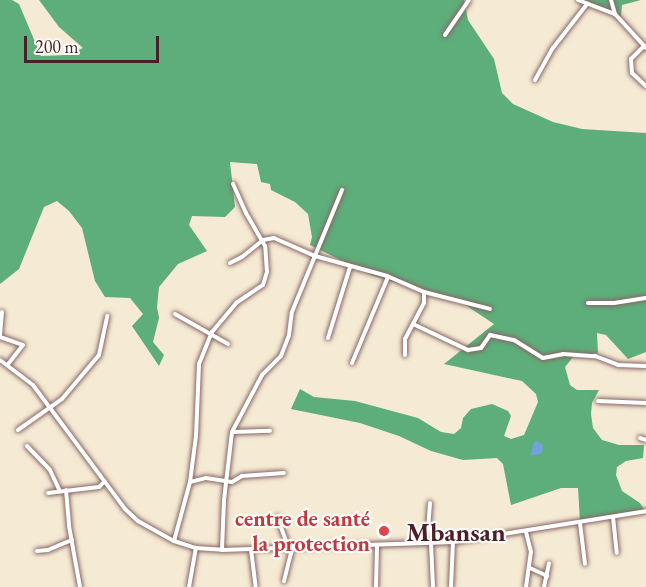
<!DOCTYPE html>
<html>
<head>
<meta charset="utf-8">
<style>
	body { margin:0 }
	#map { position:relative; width:646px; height:587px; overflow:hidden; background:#f5ead3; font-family:"EB Garamond",serif }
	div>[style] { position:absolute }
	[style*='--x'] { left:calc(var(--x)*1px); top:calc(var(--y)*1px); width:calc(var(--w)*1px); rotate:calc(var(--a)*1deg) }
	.forest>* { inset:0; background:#5dae7a }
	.water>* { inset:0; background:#72a2dc }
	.roads { filter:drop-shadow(0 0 2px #866666) drop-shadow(0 0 2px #866666) }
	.street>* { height:4px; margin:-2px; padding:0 2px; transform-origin:2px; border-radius:2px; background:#fff }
	.dots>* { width:16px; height:16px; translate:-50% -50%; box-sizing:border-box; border:3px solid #fdfcf7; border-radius:50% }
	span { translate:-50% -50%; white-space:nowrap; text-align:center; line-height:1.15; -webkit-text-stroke:4.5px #fdfcf7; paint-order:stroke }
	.health-label { font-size:22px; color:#be3a42; font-weight:700 }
	.right { translate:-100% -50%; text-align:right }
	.quarter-label { font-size:26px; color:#4a1f2b; font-weight:700 }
	.scale { position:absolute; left:24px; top:36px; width:135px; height:27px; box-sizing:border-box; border:3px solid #4a1f2b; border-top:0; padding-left:8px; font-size:18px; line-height:21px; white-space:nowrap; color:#4a1f2b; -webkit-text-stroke:4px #fdfcf7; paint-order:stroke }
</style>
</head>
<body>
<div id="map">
	<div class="forest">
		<i style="clip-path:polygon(0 0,12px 0,19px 4px,41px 56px,67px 55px,83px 48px,59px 27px,39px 0,464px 0,468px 20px,494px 59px,502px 93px,513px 104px,553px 122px,582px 129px,646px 133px,646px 352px,628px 359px,606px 335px,597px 333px,598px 353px,573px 357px,565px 367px,570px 385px,577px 390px,599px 390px,592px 403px,591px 414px,593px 428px,602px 440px,619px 445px,644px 445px,643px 458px,626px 461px,617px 467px,616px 475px,622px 491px,640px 503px,645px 511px,580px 522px,578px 488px,561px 488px,511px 505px,503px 464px,497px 458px,463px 460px,431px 451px,399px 436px,360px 423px,291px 409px,300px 389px,314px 397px,355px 401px,418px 418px,441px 432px,454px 434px,461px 428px,463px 418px,471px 409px,492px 404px,508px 411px,511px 416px,504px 436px,511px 439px,524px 435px,538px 402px,536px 394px,522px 381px,444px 364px,494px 324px,464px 304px,371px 275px,310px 245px,312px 237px,308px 214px,295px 202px,271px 190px,270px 184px,261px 182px,257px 164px,230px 162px,235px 207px,225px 217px,192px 216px,189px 225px,207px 251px,178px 264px,159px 287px,157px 307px,159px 318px,153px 342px,164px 355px,159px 366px,132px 326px,143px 314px,130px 298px,105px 297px,95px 281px,82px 228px,69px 211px,57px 201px,44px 207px,19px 269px,0 284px)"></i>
		<i style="clip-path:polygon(583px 0,641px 0,622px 5px,621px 17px,600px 10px)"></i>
	</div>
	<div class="water">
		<i style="clip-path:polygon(537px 441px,543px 445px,542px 453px,530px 456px,534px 442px)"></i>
	</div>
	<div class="roads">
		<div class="street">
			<i style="--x:578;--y:0;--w:39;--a:21"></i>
			<i style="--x:611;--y:0;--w:15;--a:74"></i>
			<i style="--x:615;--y:14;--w:46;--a:47.6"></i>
			<i style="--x:445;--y:35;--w:42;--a:-55.6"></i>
			<i style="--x:644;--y:46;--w:18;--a:135"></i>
			<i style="--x:631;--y:59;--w:14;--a:86"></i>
			<i style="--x:632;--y:73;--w:19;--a:43"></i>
			<i style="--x:535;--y:80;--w:37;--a:-61"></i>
			<i style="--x:553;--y:48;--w:56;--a:-52.3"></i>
			<i style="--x:230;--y:263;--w:13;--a:-27"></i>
			<i style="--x:242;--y:257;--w:27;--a:-39"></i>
			<i style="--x:263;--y:240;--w:11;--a:-10"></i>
			<i style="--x:274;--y:238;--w:45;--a:23.7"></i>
			<i style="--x:315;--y:256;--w:75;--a:15.5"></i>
			<i style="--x:387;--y:276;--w:40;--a:23.4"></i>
			<i style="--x:424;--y:292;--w:68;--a:14.4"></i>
			<i style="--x:588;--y:303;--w:26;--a:0"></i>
			<i style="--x:614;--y:303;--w:32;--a:-9"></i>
			<i style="--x:2;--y:312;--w:25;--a:95"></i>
			<i style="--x:0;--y:337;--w:24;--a:19"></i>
			<i style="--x:23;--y:345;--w:24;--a:128"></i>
			<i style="--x:175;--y:314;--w:61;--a:29.5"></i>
			<i style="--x:413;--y:324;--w:61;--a:25.3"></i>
			<i style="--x:468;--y:350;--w:13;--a:-9"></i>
			<i style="--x:481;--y:348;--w:16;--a:-55"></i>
			<i style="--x:490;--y:335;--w:25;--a:12"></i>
			<i style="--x:514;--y:340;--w:34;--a:32"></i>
			<i style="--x:543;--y:358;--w:20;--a:-11"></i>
			<i style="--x:563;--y:354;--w:32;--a:4"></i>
			<i style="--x:595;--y:356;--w:25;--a:21"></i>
			<i style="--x:618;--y:365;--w:28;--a:2"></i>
			<i style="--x:328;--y:338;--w:74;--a:-72.8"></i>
			<i style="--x:405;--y:355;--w:16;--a:-90"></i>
			<i style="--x:405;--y:339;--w:41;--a:-62.2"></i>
			<i style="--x:424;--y:303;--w:11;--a:-90"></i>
			<i style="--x:0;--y:360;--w:41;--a:37.1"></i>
			<i style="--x:33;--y:385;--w:154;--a:53.4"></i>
			<i style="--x:125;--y:509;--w:18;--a:43"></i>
			<i style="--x:138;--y:521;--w:41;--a:29.1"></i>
			<i style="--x:174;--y:541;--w:23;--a:18"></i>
			<i style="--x:196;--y:548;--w:26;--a:4"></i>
			<i style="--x:222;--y:550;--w:231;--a:-2"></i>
			<i style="--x:453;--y:542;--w:195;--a:-9.1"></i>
			<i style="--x:352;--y:363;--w:93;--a:-67.3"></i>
			<i style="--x:598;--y:401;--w:48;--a:2.4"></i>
			<i style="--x:18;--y:430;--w:54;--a:-35.2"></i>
			<i style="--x:62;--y:399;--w:57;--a:-49.9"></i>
			<i style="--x:99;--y:355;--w:40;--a:-78"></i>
			<i style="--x:233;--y:432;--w:37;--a:-2"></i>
			<i style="--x:640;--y:438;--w:6;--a:18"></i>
			<i style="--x:27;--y:446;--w:33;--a:46"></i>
			<i style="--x:50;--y:470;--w:23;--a:65"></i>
			<i style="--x:190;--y:482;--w:16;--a:-14"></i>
			<i style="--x:206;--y:478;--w:26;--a:9"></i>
			<i style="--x:232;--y:482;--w:12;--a:-31"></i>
			<i style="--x:242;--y:476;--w:42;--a:-4.1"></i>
			<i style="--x:66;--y:490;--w:36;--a:85"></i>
			<i style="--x:69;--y:526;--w:62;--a:79.8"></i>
			<i style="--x:48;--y:493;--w:51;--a:-6.7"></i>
			<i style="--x:99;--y:487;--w:8;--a:-45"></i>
			<i style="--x:277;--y:517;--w:39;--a:69"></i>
			<i style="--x:291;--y:553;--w:29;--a:104"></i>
			<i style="--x:613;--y:517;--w:36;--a:84"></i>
			<i style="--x:580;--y:523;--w:41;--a:83"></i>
			<i style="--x:174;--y:541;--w:61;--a:-74.8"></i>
			<i style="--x:190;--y:482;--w:46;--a:-82.6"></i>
			<i style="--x:196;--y:436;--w:72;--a:-87.6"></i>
			<i style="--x:199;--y:364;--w:35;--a:-68"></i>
			<i style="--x:212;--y:332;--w:38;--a:-50"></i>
			<i style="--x:236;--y:303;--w:32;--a:-34"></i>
			<i style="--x:263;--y:285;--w:14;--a:-73"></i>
			<i style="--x:267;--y:272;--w:26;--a:-94"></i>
			<i style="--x:265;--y:246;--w:38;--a:-120"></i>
			<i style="--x:246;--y:213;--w:32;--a:-114"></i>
			<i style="--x:427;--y:543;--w:40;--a:-85.7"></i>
			<i style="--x:431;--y:543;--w:44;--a:87.4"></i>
			<i style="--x:251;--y:549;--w:38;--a:83"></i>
			<i style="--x:222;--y:550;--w:50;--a:-87.7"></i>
			<i style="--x:224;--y:500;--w:68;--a:-83.3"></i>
			<i style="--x:232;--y:432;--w:64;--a:-62.2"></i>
			<i style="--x:262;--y:375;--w:27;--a:-45"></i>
			<i style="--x:281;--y:356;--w:22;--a:-69"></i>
			<i style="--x:289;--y:335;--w:23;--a:-83"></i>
			<i style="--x:292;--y:312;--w:132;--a:-67.7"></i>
			<i style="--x:37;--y:551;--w:11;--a:-5"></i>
			<i style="--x:48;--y:550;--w:26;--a:-23"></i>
			<i style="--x:530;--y:568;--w:19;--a:25"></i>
			<i style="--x:189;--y:587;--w:40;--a:-80"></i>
			<i style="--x:376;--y:587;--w:42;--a:-88.6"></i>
			<i style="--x:451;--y:587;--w:45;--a:-87.5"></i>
			<i style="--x:526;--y:587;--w:35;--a:-82"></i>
			<i style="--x:531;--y:552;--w:21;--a:-104"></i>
			<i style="--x:544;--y:587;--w:24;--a:-78"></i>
		</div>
	</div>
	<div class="dots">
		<i style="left:384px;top:531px;background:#e0444e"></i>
	</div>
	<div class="health-label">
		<span class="right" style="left:370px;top:531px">centre de santé<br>la protection</span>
	</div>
	<div class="quarter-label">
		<span style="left:456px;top:533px">Mbansan</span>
	</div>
	<div class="scale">200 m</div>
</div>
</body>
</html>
